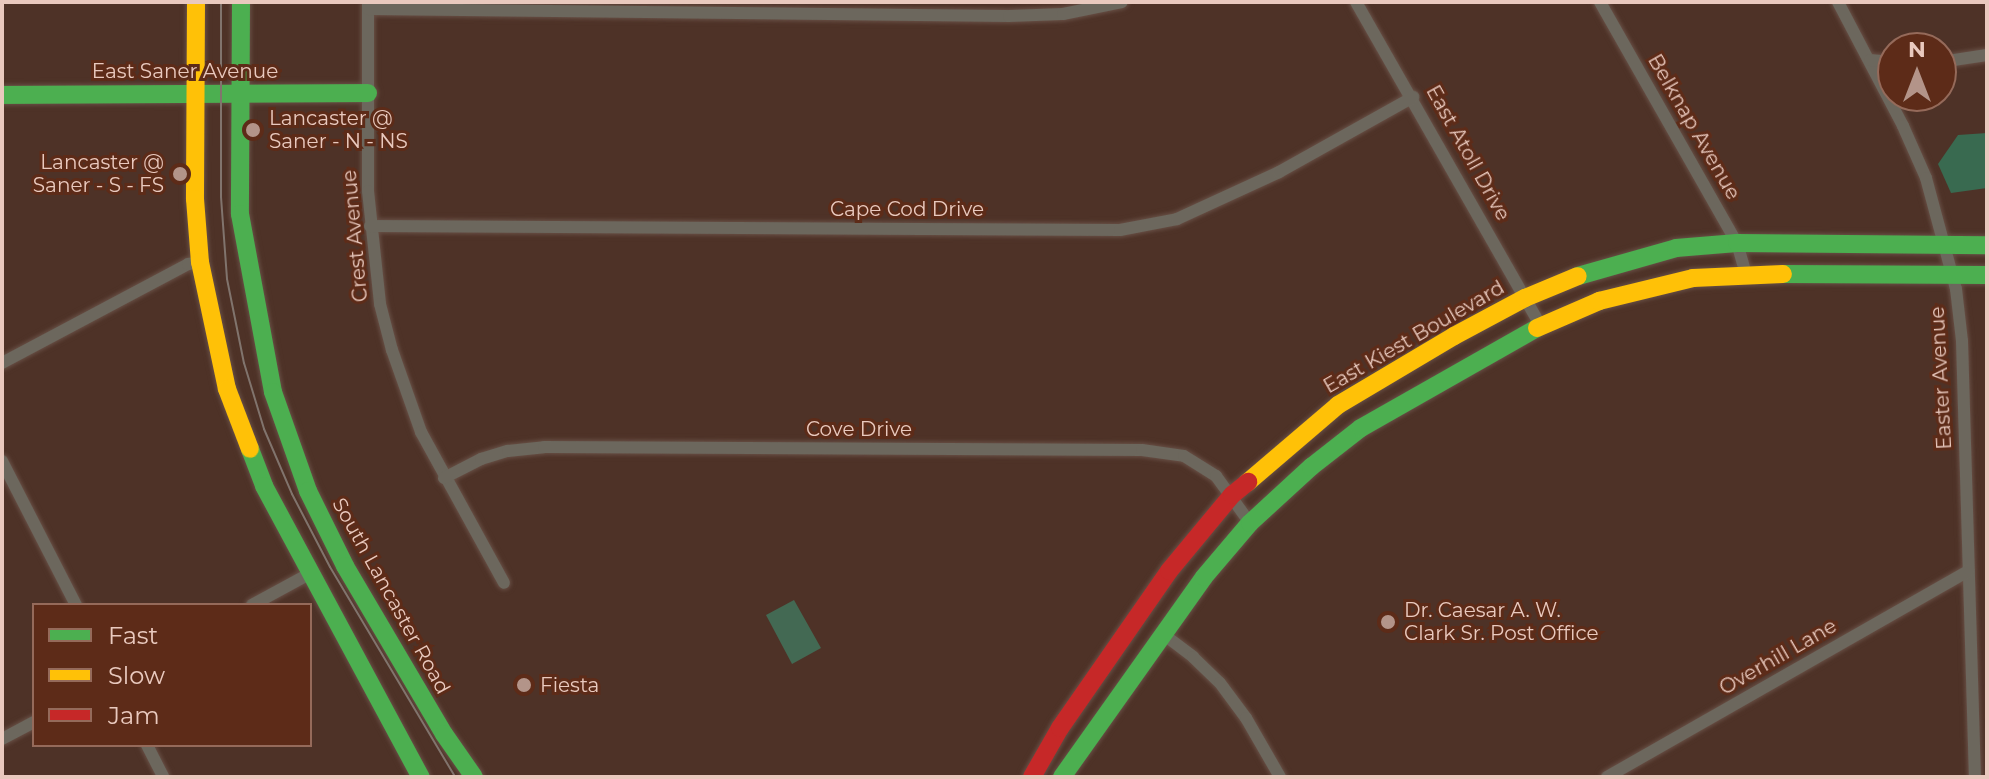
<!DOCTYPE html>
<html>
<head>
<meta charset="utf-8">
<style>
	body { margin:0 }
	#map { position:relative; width:1989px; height:779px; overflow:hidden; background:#4e3227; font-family:Montserrat,sans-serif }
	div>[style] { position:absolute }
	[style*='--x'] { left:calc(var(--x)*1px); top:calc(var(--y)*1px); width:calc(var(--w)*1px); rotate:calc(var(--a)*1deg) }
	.green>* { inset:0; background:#436953 }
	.forest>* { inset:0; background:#396a50 }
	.roads { filter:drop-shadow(0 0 2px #674f45) drop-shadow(0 0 2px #674f45) }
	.street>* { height:12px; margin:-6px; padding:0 6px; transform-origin:6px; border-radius:6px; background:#6c675d }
	.fast>* { height:18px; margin:-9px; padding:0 9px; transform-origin:9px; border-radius:9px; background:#4caf50 }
	.slow>* { height:18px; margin:-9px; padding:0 9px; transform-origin:9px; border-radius:9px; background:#ffc107 }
	.jam>* { height:18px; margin:-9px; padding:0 9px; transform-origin:9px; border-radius:9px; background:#c62828 }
	.tram>* { height:2px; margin:-1px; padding:0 1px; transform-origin:1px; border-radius:1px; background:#81746d }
	.dots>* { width:22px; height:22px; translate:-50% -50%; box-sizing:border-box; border:4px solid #5d2b18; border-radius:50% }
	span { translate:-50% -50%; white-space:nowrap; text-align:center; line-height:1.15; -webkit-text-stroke:6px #5d2b18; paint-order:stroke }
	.street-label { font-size:20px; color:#e9c9be }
	.poi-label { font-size:20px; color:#e9c9be }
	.left { translate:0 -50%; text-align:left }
	.right { translate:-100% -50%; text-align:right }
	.frame { position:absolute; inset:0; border:4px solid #e9c9be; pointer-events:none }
	.legend { position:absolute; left:32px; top:603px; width:280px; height:144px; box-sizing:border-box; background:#5d2b18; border:2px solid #956a5a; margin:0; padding:10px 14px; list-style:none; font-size:24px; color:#e9c9be }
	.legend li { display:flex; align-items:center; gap:16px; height:40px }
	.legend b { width:40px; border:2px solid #956a5a }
	.north { position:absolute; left:1877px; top:32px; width:80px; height:80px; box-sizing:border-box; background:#5d2b18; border:2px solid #956a5a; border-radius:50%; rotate:0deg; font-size:22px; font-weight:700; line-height:32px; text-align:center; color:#e9c9be }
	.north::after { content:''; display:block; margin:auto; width:28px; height:36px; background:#b39489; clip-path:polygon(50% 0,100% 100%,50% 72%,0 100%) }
</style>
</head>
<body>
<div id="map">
	<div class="green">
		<i style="clip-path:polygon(794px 600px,821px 648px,792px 664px,766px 615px)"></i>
	</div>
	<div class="forest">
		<i style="clip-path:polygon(1987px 133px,1987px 188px,1951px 193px,1938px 164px,1958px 135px)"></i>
	</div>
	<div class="roads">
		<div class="street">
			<i style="--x:368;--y:2;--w:189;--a:90"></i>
			<i style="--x:368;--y:191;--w:114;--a:83.9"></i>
			<i style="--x:380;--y:304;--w:48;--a:75.4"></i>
			<i style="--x:392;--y:350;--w:87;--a:70.5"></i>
			<i style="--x:421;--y:432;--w:172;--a:61.2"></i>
			<i style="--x:1356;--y:2;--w:373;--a:60.3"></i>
			<i style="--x:1600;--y:2;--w:277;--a:60.4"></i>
			<i style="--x:1737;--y:243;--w:32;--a:74"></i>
			<i style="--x:1838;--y:2;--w:140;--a:62.3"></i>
			<i style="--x:1903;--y:126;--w:57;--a:66.1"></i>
			<i style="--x:1926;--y:178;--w:115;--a:74.9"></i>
			<i style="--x:1956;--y:289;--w:52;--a:83.4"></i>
			<i style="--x:1962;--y:341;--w:436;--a:88.3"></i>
			<i style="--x:368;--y:9;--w:641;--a:0.63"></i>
			<i style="--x:1009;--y:16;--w:54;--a:-2.1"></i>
			<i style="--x:1063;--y:14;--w:60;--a:-11.5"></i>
			<i style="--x:1870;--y:60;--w:23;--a:5"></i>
			<i style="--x:1941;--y:62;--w:47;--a:-8.7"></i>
			<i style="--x:370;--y:226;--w:750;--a:0.31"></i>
			<i style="--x:1120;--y:230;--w:58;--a:-10.9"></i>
			<i style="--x:1177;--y:219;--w:112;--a:-24.7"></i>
			<i style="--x:1279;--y:172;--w:154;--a:-29.2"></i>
			<i style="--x:2;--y:363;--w:211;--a:-28"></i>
			<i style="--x:188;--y:264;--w:12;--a:-9"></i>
			<i style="--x:2;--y:461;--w:162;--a:62.8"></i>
			<i style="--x:444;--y:478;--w:42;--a:-27.2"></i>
			<i style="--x:481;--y:459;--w:28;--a:-17"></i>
			<i style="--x:508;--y:451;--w:36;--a:-6"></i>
			<i style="--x:544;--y:447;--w:598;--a:0.29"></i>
			<i style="--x:1142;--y:450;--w:42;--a:8.1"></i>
			<i style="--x:1184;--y:456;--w:38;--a:32"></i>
			<i style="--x:1216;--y:476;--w:58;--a:54.1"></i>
			<i style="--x:252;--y:605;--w:65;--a:-28.5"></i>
			<i style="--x:1163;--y:634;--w:38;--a:37"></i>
			<i style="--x:1193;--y:657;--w:37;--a:44"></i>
			<i style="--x:1220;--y:683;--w:44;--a:53.4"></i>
			<i style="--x:1246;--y:718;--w:68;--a:60"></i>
			<i style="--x:2;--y:739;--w:36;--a:-28"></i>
			<i style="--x:147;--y:745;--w:36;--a:63"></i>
			<i style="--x:1607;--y:777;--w:416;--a:-29.7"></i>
		</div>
		<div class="fast">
			<i style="--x:241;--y:2;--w:212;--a:90.3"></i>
			<i style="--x:240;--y:214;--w:181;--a:79.5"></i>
			<i style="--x:273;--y:392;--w:105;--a:70.5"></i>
			<i style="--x:308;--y:491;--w:84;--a:63.7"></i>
			<i style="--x:345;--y:566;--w:195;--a:59.5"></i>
			<i style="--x:444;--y:734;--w:52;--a:55.1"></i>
			<i style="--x:2;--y:95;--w:366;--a:-0.3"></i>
			<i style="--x:1783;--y:274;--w:204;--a:0.3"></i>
			<i style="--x:1578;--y:276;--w:102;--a:-15.9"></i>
			<i style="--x:1676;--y:248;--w:61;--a:-4.7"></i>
			<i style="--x:1737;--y:243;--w:250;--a:0.5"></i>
			<i style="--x:250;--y:449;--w:40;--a:69"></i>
			<i style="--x:264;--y:486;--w:331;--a:61.7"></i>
			<i style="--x:1062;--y:777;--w:245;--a:-54.6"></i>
			<i style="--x:1204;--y:577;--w:71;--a:-49.6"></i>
			<i style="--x:1250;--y:523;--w:83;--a:-42.6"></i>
			<i style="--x:1311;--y:467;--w:63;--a:-38"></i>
			<i style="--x:1361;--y:428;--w:202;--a:-29.6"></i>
		</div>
		<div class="slow">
			<i style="--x:196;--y:2;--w:197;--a:90.3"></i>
			<i style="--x:195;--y:199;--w:63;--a:85.5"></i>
			<i style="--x:200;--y:262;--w:130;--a:78"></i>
			<i style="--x:227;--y:389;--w:64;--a:69"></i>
			<i style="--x:1537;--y:328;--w:68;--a:-23.5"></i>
			<i style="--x:1599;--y:301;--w:97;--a:-13.7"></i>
			<i style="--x:1693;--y:278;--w:90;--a:-2.5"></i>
			<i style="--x:1248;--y:482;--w:118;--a:-40.5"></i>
			<i style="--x:1338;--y:405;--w:135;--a:-30.7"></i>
			<i style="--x:1454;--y:336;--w:81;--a:-28.2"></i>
			<i style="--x:1525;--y:298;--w:57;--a:-22.5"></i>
		</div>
		<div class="jam">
			<i style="--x:1032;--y:777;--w:56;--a:-60.3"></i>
			<i style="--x:1060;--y:728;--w:191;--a:-55.2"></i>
			<i style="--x:1169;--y:571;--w:99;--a:-50.3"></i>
			<i style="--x:1232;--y:495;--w:21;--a:-39"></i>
		</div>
	</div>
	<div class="tram">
		<i style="--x:221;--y:2;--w:195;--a:90"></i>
		<i style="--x:221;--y:197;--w:82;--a:85.8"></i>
		<i style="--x:227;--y:279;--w:86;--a:78.6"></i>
		<i style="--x:244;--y:363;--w:69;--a:73.1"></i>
		<i style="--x:264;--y:429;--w:71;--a:66.7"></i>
		<i style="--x:292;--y:494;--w:82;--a:62.5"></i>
		<i style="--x:330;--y:567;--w:244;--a:59.2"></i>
	</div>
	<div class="dots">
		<i style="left:253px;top:130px;background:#b39489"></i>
		<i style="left:180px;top:174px;background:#b39489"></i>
		<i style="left:1388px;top:622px;background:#b39489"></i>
		<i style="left:524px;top:685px;background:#b39489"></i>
	</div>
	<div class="street-label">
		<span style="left:185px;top:71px">East Saner Avenue</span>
		<span style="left:1694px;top:127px;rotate:60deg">Belknap Avenue</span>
		<span style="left:1468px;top:153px;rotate:61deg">East Atoll Drive</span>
		<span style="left:907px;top:209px">Cape Cod Drive</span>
		<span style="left:355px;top:236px;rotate:-95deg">Crest Avenue</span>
		<span style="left:1414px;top:337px;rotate:-30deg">East Kiest Boulevard</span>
		<span style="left:1941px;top:378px;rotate:-93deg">Easter Avenue</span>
		<span style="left:859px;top:429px">Cove Drive</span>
		<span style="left:391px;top:596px;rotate:61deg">South Lancaster Road</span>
		<span style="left:1778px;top:657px;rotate:-30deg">Overhill Lane</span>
	</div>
	<div class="poi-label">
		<span class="left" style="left:269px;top:130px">Lancaster @<br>Saner - N - NS</span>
		<span class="right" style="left:164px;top:174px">Lancaster @<br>Saner - S - FS</span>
		<span class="left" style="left:1404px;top:622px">Dr. Caesar A. W.<br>Clark Sr. Post Office</span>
		<span class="left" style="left:540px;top:685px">Fiesta</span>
	</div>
	<div class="frame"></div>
	<ul class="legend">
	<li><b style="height:10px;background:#4caf50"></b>Fast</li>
	<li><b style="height:10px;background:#ffc107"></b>Slow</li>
	<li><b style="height:10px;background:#c62828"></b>Jam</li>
	</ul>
	<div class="north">N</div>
</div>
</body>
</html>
